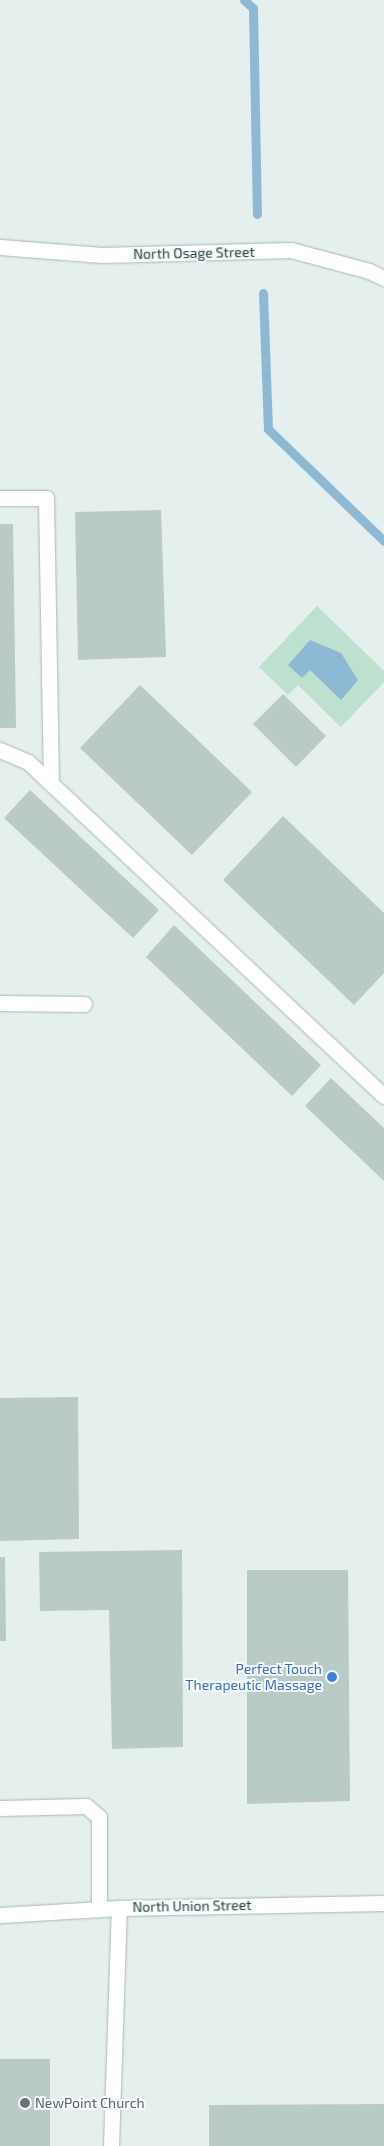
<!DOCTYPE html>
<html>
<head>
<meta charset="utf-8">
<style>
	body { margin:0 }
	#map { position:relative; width:384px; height:2146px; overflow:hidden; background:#e5efed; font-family:"Exo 2",sans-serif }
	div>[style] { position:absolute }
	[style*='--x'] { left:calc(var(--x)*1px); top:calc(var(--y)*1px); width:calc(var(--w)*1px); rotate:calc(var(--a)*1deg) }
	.green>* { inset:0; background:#bee0cf }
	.water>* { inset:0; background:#8db9d4 }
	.stream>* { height:9px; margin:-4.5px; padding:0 4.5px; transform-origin:4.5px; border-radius:4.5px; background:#8db9d4 }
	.building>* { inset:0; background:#bacac7 }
	.roads { filter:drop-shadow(0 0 1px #a7b8b6) drop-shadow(0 0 1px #a7b8b6) }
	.lane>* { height:15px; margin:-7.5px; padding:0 7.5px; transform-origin:7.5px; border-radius:7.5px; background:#fff }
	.street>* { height:15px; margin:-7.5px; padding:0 7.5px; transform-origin:7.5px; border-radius:7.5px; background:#fff }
	.secondary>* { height:15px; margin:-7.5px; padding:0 7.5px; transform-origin:7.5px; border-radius:7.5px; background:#fff }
	.dots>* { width:14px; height:14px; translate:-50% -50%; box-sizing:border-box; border:2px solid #f6fbfa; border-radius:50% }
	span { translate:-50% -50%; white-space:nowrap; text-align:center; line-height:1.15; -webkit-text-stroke:4px #f6fbfa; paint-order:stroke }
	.street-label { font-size:14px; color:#234240 }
	.shop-label { font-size:14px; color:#366cbe }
	.right { translate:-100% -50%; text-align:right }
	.worship-label { font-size:14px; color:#5b616d }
	.left { translate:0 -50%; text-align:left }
</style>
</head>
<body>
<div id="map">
	<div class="green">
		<i style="clip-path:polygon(317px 606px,384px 671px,384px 682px,341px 727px,298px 685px,288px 695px,259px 667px)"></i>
	</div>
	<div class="water">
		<i style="clip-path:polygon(310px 640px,341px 653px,358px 680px,341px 700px,310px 670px,302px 678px,288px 665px)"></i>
	</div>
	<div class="stream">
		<i style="--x:244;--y:0;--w:12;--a:42"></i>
		<i style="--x:253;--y:8;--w:206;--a:88.9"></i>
		<i style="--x:263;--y:293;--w:136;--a:87.9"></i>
		<i style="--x:268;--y:429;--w:161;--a:44"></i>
	</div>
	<div class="building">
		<i style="clip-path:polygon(161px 510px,166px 657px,78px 660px,75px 512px)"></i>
		<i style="clip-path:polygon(0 524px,13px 524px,16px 728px,0 728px)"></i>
		<i style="clip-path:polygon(140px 685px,252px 792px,192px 855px,80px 748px)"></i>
		<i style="clip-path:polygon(283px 694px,326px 736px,296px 767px,253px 724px)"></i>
		<i style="clip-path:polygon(30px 790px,159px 910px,133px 938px,4px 818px)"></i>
		<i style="clip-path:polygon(283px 816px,384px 913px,384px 973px,354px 1005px,223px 880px)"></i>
		<i style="clip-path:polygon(174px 925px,321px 1065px,292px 1096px,146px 957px)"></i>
		<i style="clip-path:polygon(331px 1078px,384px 1128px,384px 1181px,305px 1106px)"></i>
		<i style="clip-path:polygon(78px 1397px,79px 1539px,0 1541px,0 1398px)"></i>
		<i style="clip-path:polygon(182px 1550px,183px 1747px,112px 1749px,109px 1610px,40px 1611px,39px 1552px)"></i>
		<i style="clip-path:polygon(0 1557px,5px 1557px,6px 1641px,0 1641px)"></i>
		<i style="clip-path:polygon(247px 1570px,348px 1570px,350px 1801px,247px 1804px)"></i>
		<i style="clip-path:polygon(0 2059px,50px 2059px,50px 2146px,0 2146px)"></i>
		<i style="clip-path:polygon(384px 2104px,384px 2146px,209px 2146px,209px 2105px)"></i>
	</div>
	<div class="roads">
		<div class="lane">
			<i style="--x:0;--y:498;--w:46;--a:0"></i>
			<i style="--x:46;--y:498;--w:285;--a:89"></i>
			<i style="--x:0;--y:750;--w:30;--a:23"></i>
			<i style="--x:28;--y:762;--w:488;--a:43.2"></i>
			<i style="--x:0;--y:1003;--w:84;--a:0.7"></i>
			<i style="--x:0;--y:1808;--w:86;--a:-1.3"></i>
			<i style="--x:86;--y:1806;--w:17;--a:40"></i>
			<i style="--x:99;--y:1817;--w:92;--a:90"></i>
			<i style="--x:111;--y:2146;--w:238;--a:-88.1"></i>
		</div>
		<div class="street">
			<i style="--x:0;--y:247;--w:102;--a:4.5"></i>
			<i style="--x:102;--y:255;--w:189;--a:-1.5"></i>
			<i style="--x:291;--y:250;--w:81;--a:15.1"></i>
			<i style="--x:369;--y:271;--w:17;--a:25"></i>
		</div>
		<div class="secondary">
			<i style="--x:0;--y:1915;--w:119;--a:-3.4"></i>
			<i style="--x:119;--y:1908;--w:265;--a:-1.1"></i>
		</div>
	</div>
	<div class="dots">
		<i style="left:332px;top:1677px;background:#3f7fe0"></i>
		<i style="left:25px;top:2103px;background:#6b7280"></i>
	</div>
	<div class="street-label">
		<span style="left:194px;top:253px;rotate:-1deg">North Osage Street</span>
		<span style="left:192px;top:1906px;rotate:-1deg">North Union Street</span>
	</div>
	<div class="shop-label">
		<span class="right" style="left:322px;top:1677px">Perfect Touch<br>Therapeutic Massage</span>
	</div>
	<div class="worship-label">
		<span class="left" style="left:35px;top:2103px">NewPoint Church</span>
	</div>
</div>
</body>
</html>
